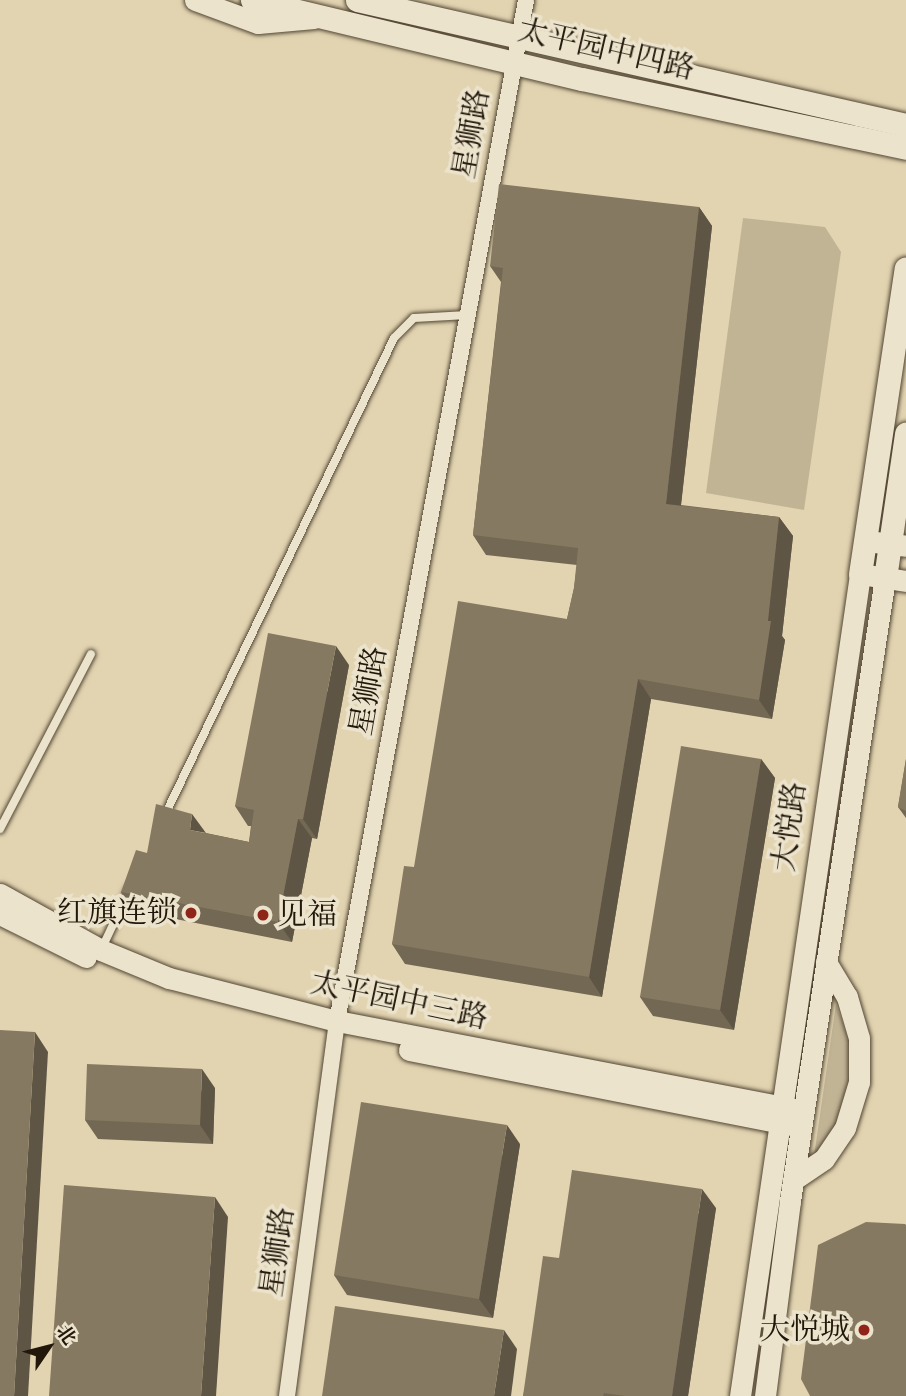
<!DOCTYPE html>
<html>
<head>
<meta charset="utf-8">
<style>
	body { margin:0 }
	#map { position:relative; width:906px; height:1396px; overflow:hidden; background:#e2d4b1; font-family:"IM FELL Double Pica","Noto Serif SC",serif }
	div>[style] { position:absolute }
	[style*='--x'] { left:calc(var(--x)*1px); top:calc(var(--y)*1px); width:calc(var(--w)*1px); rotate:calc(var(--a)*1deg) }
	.green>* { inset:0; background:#c1b495 }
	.roads { filter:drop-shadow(0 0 2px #524634) drop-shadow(0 0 2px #524634) }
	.service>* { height:8px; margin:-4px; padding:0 4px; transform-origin:4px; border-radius:4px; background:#ece3cc }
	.minor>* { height:16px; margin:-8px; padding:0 8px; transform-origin:8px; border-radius:8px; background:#ece3cc }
	.tertiary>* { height:21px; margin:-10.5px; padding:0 10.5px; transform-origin:10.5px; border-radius:10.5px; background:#ece3cc }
	.secondary>* { height:23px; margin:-11.5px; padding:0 11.5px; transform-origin:11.5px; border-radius:11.5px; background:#ece3cc }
	.wall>* { inset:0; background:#736853 }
	.shaded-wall>* { inset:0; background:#5e5544 }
	.building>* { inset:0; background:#867961 }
	.dots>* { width:19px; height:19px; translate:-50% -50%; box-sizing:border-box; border:4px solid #ece3cc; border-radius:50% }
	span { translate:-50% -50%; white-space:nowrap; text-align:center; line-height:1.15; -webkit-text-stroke:7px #ece3cc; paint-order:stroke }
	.street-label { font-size:30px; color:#22170b }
	.poi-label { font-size:30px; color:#22170b }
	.right { translate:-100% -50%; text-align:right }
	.left { translate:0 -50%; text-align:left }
	.north { position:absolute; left:14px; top:1312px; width:70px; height:70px; -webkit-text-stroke:5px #ece3cc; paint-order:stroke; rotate:55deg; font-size:19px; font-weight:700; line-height:28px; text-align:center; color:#22170b }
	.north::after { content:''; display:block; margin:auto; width:24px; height:32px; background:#22170b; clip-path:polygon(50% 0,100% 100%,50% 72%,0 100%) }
</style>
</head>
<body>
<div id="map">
	<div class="green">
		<i style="clip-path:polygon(743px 218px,825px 227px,841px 252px,804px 510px,706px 493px)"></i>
		<i style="clip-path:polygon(836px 1004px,850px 1043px,850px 1077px,843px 1111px,830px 1140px,814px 1156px)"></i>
	</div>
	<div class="roads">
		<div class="service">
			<i style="--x:164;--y:817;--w:531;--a:-64.35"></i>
			<i style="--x:394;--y:338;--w:28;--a:-45"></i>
			<i style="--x:414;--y:318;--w:53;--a:-3.2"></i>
			<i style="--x:0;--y:829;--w:197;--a:-62.5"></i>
			<i style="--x:101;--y:950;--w:68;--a:-64.6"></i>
		</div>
		<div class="minor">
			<i style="--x:287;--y:1396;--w:378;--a:-82.4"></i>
			<i style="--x:337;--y:1021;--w:1038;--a:-79.51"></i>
		</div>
		<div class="tertiary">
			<i style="--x:195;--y:0;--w:67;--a:20.1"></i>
			<i style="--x:258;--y:23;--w:56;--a:-5.1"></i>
			<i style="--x:867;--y:541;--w:39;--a:7"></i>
			<i style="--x:0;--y:894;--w:115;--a:29"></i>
			<i style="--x:101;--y:950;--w:74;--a:22.4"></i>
			<i style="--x:169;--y:978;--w:173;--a:14.4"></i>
			<i style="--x:337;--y:1021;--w:475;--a:10.9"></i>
			<i style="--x:0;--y:914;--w:96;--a:26.6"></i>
			<i style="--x:409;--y:1050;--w:399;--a:11.1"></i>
			<i style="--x:793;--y:1180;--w:37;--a:-34"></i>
			<i style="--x:824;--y:1159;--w:37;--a:-56"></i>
			<i style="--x:845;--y:1128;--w:48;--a:-73.1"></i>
			<i style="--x:859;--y:1082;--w:44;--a:-90"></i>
			<i style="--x:859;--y:1038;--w:43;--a:-106.3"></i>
			<i style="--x:847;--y:997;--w:41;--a:-121"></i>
			<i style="--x:740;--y:1396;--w:831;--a:-81.69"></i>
			<i style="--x:860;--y:574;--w:47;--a:8.7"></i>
			<i style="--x:765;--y:1396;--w:197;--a:-82.7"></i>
			<i style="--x:790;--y:1201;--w:630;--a:-81.33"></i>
		</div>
		<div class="secondary">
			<i style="--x:252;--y:0;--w:339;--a:13.5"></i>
			<i style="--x:582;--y:79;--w:331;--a:12"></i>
			<i style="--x:357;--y:0;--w:563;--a:12.83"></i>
			<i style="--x:860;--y:574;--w:309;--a:-81.5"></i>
			<i style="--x:885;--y:578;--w:146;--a:-81.7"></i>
		</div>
	</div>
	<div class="wall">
		<i style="clip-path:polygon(699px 207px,712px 226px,681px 505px,779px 517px,793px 536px,782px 636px,785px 640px,772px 719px,651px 699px,602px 997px,405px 964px,392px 944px,414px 867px,567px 619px,574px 588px,577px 565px,486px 555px,473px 535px,501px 282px,490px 266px)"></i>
		<i style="clip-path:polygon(349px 665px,317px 839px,312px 838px,292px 942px,135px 911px,121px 892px,147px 853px,206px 833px,249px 842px,251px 826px,248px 826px,235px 806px)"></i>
		<i style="clip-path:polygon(761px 759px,775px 778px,734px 1030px,653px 1016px,640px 997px)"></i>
		<i style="clip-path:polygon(906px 759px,906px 818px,898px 807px)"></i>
		<i style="clip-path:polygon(215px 1088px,213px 1144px,98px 1139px,85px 1120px)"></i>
		<i style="clip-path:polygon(520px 1144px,493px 1318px,347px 1295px,334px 1275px)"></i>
		<i style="clip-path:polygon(716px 1208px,688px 1396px,523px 1396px,559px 1258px)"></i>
	</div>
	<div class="shaded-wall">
		<i style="clip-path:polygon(699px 207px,712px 226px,679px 523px,666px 504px)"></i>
		<i style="clip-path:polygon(779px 517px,793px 536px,782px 636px,785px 640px,772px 719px,759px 700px)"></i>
		<i style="clip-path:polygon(336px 646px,349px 665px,317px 839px,303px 819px)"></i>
		<i style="clip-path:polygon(638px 679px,651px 699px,602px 997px,589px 977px)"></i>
		<i style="clip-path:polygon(761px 759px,775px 778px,734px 1030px,720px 1010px)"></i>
		<i style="clip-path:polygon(192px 814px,206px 833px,190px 830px)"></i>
		<i style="clip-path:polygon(298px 819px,312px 838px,292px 942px,278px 922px)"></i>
		<i style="clip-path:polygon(35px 1032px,48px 1052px,28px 1396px,14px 1396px)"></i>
		<i style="clip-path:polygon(202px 1069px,215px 1088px,213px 1144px,200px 1125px)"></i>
		<i style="clip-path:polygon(507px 1125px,520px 1144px,493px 1318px,479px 1299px)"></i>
		<i style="clip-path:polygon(702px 1189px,716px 1208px,688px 1396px,672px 1396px)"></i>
		<i style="clip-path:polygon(215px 1197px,228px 1217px,216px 1396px,201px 1396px)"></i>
		<i style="clip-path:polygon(504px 1330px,517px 1349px,511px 1396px,494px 1396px)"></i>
	</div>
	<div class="building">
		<i style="clip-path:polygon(499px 184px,699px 207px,666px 504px,779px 517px,768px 621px,771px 621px,759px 700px,638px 679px,589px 977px,392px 944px,404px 866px,414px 867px,458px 601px,567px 619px,574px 588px,578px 548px,473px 535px,503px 268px,490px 266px)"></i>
		<i style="clip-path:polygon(268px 633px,336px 646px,303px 819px,298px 819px,278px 922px,121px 892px,136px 850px,147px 853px,156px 804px,192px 814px,190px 830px,249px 842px,254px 810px,235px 806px)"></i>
		<i style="clip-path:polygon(681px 746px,761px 759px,720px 1010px,640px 997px)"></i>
		<i style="clip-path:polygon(906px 759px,906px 811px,898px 807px)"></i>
		<i style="clip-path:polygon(0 1030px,35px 1032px,14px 1396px,0 1396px)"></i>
		<i style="clip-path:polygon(87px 1064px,202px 1069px,200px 1125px,85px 1120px)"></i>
		<i style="clip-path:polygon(361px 1102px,507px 1125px,479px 1299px,334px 1275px)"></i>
		<i style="clip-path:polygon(572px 1170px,702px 1189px,672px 1396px,625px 1396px,604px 1393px,603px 1396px,523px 1396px,543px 1256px,559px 1258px)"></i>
		<i style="clip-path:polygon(64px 1185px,215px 1197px,201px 1396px,49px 1396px)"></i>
		<i style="clip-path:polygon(866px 1222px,905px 1224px,906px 1225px,906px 1396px,810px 1396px,801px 1379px,818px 1245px)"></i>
		<i style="clip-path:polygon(335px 1306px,504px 1330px,494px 1396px,322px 1396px)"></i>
	</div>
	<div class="dots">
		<i style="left:191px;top:913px;background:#8f2418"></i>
		<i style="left:263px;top:915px;background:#8f2418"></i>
		<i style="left:864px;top:1330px;background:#8f2418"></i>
	</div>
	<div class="street-label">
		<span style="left:606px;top:50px;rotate:13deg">太平园中四路</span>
		<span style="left:472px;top:134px;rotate:-80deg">星狮路</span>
		<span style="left:369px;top:691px;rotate:-80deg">星狮路</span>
		<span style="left:790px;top:827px;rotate:-82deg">大悦路</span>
		<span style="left:399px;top:1001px;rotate:12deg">太平园中三路</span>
		<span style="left:278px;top:1252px;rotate:-82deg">星狮路</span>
	</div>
	<div class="poi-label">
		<span class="right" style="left:177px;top:913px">红旗连锁</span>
		<span class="left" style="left:277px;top:915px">见福</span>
		<span class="right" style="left:850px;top:1330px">大悦城</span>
	</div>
	<div class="north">北</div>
</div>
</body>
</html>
